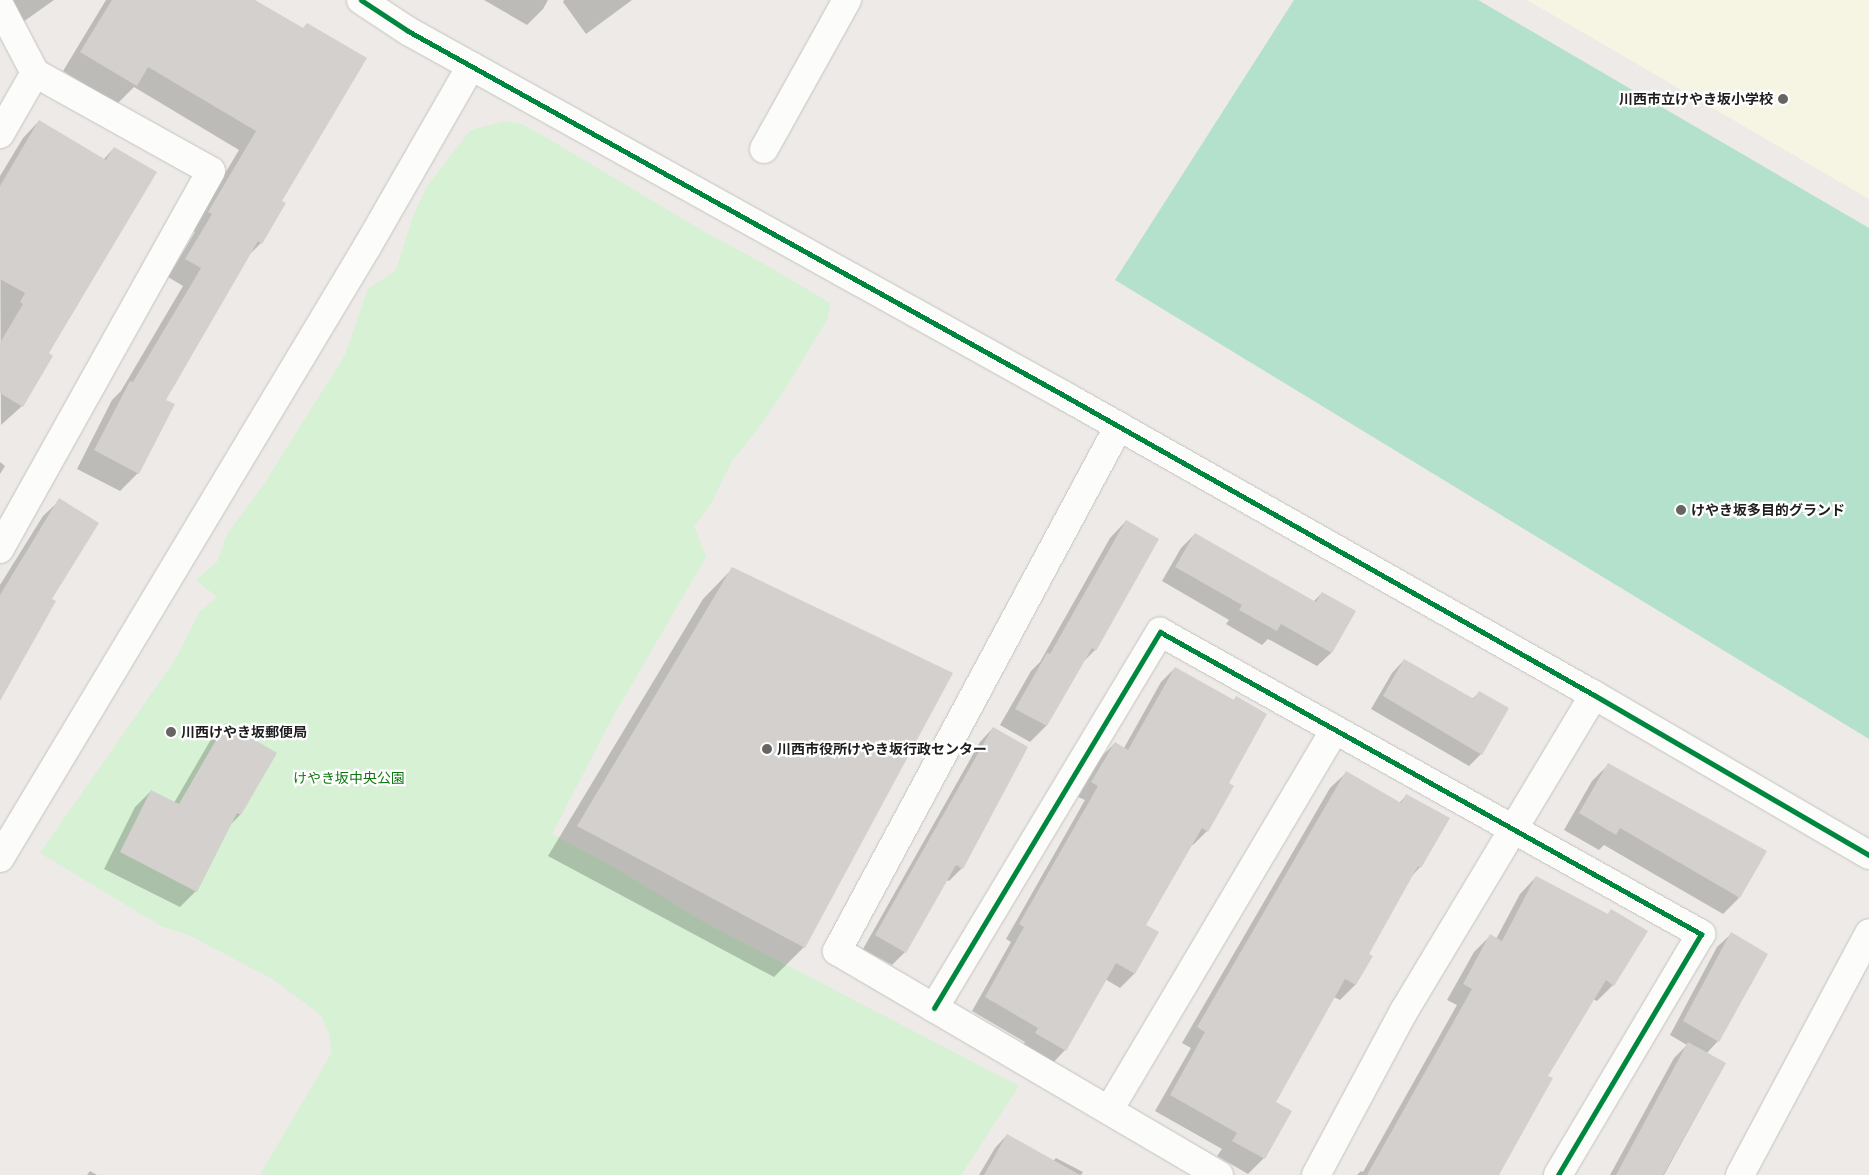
<!DOCTYPE html>
<html>
<head>
<meta charset="utf-8">
<style>
	body { margin:0 }
	#map { position:relative; width:1869px; height:1175px; overflow:hidden; background:#edeae7; font-family:"DM Sans","Noto Sans JP",sans-serif }
	div>[style] { position:absolute }
	[style*='--x'] { left:calc(var(--x)*1px); top:calc(var(--y)*1px); width:calc(var(--w)*1px); rotate:calc(var(--a)*1deg) }
	.education>* { inset:0; background:#f6f4e3 }
	.park>* { inset:0; background:#d6f1d4 }
	.pitch>* { inset:0; background:#b4e1cc }
	.shadow>* { inset:0; background:#0003 }
	.building>* { inset:0; background:#d3d0ce }
	.roads { filter:drop-shadow(0 0 1px #c5c4c3) drop-shadow(0 0 1px #c5c4c3) }
	.minor>* { height:28px; margin:-14px; padding:0 14px; transform-origin:14px; border-radius:14px; background:#fcfcfb }
	.tertiary>* { height:28px; margin:-14px; padding:0 14px; transform-origin:14px; border-radius:14px; background:#fcfcfb }
	.cycleway>* { height:5px; margin:-2.5px; padding:0 2.5px; transform-origin:2.5px; border-radius:2.5px; background:#00873e }
	.dots>* { width:14px; height:14px; translate:-50% -50%; box-sizing:border-box; border:2px solid #fff; border-radius:50% }
	span { translate:-50% -50%; white-space:nowrap; text-align:center; line-height:1.15; -webkit-text-stroke:4.5px #fff; paint-order:stroke }
	.poi-label { font-size:14px; color:#1e1e1e; font-weight:700 }
	.right { translate:-100% -50%; text-align:right }
	.left { translate:0 -50%; text-align:left }
	.park-label { font-size:14px; color:#107813 }
</style>
</head>
<body>
<div id="map">
	<div class="education">
		<i style="clip-path:polygon(1527px 0,1869px 0,1869px 199px)"></i>
	</div>
	<div class="park">
		<i style="clip-path:polygon(506px 121px,522px 124px,550px 140px,710px 235px,759px 261px,830px 303px,828px 318px,787px 386px,758px 429px,731px 462px,712px 502px,694px 526px,706px 557px,611px 720px,552px 834px,616px 868px,702px 921px,1019px 1086px,961px 1175px,260px 1175px,332px 1052px,329px 1034px,321px 1015px,274px 980px,191px 936px,161px 926px,40px 853px,177px 657px,199px 612px,217px 597px,196px 580px,218px 561px,226px 536px,264px 484px,345px 355px,368px 289px,396px 270px,413px 217px,427px 186px,471px 130px)"></i>
	</div>
	<div class="pitch">
		<i style="clip-path:polygon(1294px 0,1478px 0,1869px 228px,1869px 739px,1115px 280px)"></i>
	</div>
	<div class="shadow">
		<i style="clip-path:polygon(7px 0,54px 0,23px 22px)"></i>
		<i style="clip-path:polygon(106px 0,252px 0,281px 202px,261px 243px,249px 255px,165px 400px,138px 473px,120px 491px,77px 469px,112px 400px,121px 391px,183px 286px,168px 277px,195px 232px,191px 230px,239px 150px,134px 87px,117px 104px,63px 71px)"></i>
		<i style="clip-path:polygon(484px 0,548px 0,543px 9px,527px 25px)"></i>
		<i style="clip-path:polygon(564px 0,632px 0,586px 34px,563px 2px)"></i>
		<i style="clip-path:polygon(39px 121px,103px 160px,114px 148px,47px 354px,22px 406px,1px 425px,0 176px,23px 138px)"></i>
		<i style="clip-path:polygon(0 462px,5px 466px,0 474px)"></i>
		<i style="clip-path:polygon(60px 500px,50px 599px,0 687px,0 585px,43px 516px)"></i>
		<i style="clip-path:polygon(1126px 521px,1095px 650px,1081px 664px,1046px 726px,1030px 742px,1000px 725px,1031px 671px,1040px 662px,1110px 538px)"></i>
		<i style="clip-path:polygon(1195px 534px,1313px 602px,1322px 593px,1354px 611px,1331px 653px,1317px 666px,1268px 639px,1262px 645px,1226px 624px,1229px 620px,1162px 581px,1181px 548px)"></i>
		<i style="clip-path:polygon(733px 568px,804px 947px,774px 977px,548px 856px,703px 599px)"></i>
		<i style="clip-path:polygon(1404px 660px,1472px 699px,1479px 693px,1481px 754px,1469px 766px,1371px 709px,1392px 673px)"></i>
		<i style="clip-path:polygon(1175px 668px,1233px 701px,1236px 697px,1227px 784px,1207px 831px,1193px 845px,1191px 844px,1145px 926px,1157px 933px,1134px 974px,1120px 988px,1105px 979px,1065px 1050px,1051px 1065px,1021px 1048px,1025px 1042px,972px 1011px,1011px 942px,1006px 939px,1085px 800px,1078px 797px,1101px 757px,1115px 743px,1124px 748px,1161px 682px)"></i>
		<i style="clip-path:polygon(227px 725px,275px 754px,240px 815px,230px 825px,196px 891px,180px 907px,104px 869px,135px 807px,151px 791px,174px 803px,210px 741px)"></i>
		<i style="clip-path:polygon(993px 728px,987px 819px,989px 820px,962px 868px,949px 881px,946px 880px,905px 952px,892px 965px,863px 949px,980px 742px)"></i>
		<i style="clip-path:polygon(1608px 765px,1739px 898px,1723px 914px,1604px 845px,1599px 850px,1564px 830px,1592px 781px)"></i>
		<i style="clip-path:polygon(1346px 773px,1399px 803px,1407px 795px,1420px 867px,1411px 877px,1367px 954px,1355px 985px,1340px 1000px,1334px 997px,1274px 1103px,1264px 1158px,1248px 1174px,1217px 1156px,1222px 1149px,1155px 1111px,1191px 1048px,1182px 1043px,1330px 788px)"></i>
		<i style="clip-path:polygon(1536px 877px,1607px 915px,1611px 910px,1613px 985px,1597px 1001px,1593px 999px,1546px 1077px,1498px 1175px,1357px 1175px,1361px 1171px,1363px 1172px,1457px 1005px,1447px 1000px,1474px 952px,1490px 936px,1496px 939px,1520px 894px)"></i>
		<i style="clip-path:polygon(1731px 934px,1718px 1041px,1706px 1054px,1725px 1064px,1664px 1175px,1610px 1175px,1674px 1058px,1687px 1045px,1670px 1035px,1717px 947px)"></i>
		<i style="clip-path:polygon(1007px 1135px,1053px 1161px,1056px 1158px,1083px 1172px,1081px 1175px,979px 1175px,995px 1148px)"></i>
		<i style="clip-path:polygon(90px 1171px,97px 1175px,87px 1175px)"></i>
	</div>
	<div class="building">
		<i style="clip-path:polygon(112px 0,255px 0,303px 28px,307px 23px,367px 58px,282px 201px,286px 203px,262px 244px,258px 241px,166px 400px,175px 404px,139px 474px,94px 450px,130px 381px,133px 382px,201px 268px,185px 259px,212px 214px,208px 212px,256px 131px,148px 67px,137px 86px,80px 52px)"></i>
		<i style="clip-path:polygon(39px 120px,106px 160px,114px 147px,157px 172px,49px 353px,53px 356px,23px 407px,0 393px,0 343px,23px 304px,20px 302px,25px 293px,0 279px,0 186px)"></i>
		<i style="clip-path:polygon(59px 498px,99px 523px,52px 599px,56px 601px,0 701px,0 595px)"></i>
		<i style="clip-path:polygon(1126px 520px,1159px 539px,1096px 651px,1092px 648px,1047px 726px,1015px 709px,1047px 653px,1050px 654px)"></i>
		<i style="clip-path:polygon(1195px 533px,1316px 602px,1322px 592px,1356px 611px,1332px 653px,1281px 624px,1277px 631px,1239px 610px,1242px 605px,1175px 567px)"></i>
		<i style="clip-path:polygon(732px 567px,953px 673px,805px 948px,577px 826px)"></i>
		<i style="clip-path:polygon(1404px 659px,1474px 699px,1479px 691px,1509px 708px,1482px 755px,1383px 696px)"></i>
		<i style="clip-path:polygon(1175px 667px,1234px 700px,1236px 696px,1267px 714px,1229px 783px,1234px 786px,1208px 832px,1202px 828px,1146px 925px,1159px 932px,1135px 974px,1116px 963px,1066px 1051px,1035px 1033px,1038px 1028px,985px 997px,1024px 927px,1019px 924px,1098px 786px,1091px 782px,1115px 742px,1128px 750px)"></i>
		<i style="clip-path:polygon(226px 723px,277px 753px,241px 815px,237px 813px,197px 892px,120px 852px,151px 790px,179px 804px)"></i>
		<i style="clip-path:polygon(993px 727px,1028px 747px,963px 869px,956px 865px,906px 953px,875px 935px)"></i>
		<i style="clip-path:polygon(1608px 763px,1767px 851px,1740px 898px,1620px 828px,1616px 835px,1579px 813px)"></i>
		<i style="clip-path:polygon(1346px 771px,1401px 803px,1406px 794px,1450px 818px,1421px 868px,1418px 866px,1369px 954px,1373px 956px,1356px 985px,1345px 979px,1276px 1102px,1292px 1111px,1265px 1159px,1232px 1141px,1237px 1133px,1170px 1095px,1205px 1032px,1197px 1027px)"></i>
		<i style="clip-path:polygon(1536px 876px,1608px 914px,1611px 909px,1648px 931px,1614px 986px,1606px 980px,1548px 1076px,1553px 1078px,1499px 1175px,1367px 1175px,1472px 989px,1463px 984px,1490px 934px,1502px 941px)"></i>
		<i style="clip-path:polygon(1731px 932px,1768px 954px,1719px 1042px,1683px 1021px)"></i>
		<i style="clip-path:polygon(1688px 1042px,1726px 1063px,1663px 1175px,1616px 1175px)"></i>
		<i style="clip-path:polygon(1007px 1134px,1080px 1175px,984px 1175px)"></i>
	</div>
	<div class="roads">
		<div class="minor">
			<i style="--x:0;--y:6;--w:76;--a:62.4"></i>
			<i style="--x:35;--y:73;--w:201;--a:29.1"></i>
			<i style="--x:211;--y:171;--w:433;--a:119.2"></i>
			<i style="--x:0;--y:134;--w:70;--a:-60.2"></i>
			<i style="--x:764;--y:149;--w:171;--a:-60.9"></i>
			<i style="--x:1119;--y:426;--w:596;--a:118.24"></i>
			<i style="--x:837;--y:951;--w:443;--a:30.4"></i>
			<i style="--x:934;--y:1008;--w:439;--a:-59"></i>
			<i style="--x:1160;--y:632;--w:620;--a:29.17"></i>
			<i style="--x:1701;--y:934;--w:280;--a:120.7"></i>
			<i style="--x:1109;--y:1110;--w:442;--a:-59.3"></i>
			<i style="--x:1316;--y:1175;--w:186;--a:-61.8"></i>
			<i style="--x:1404;--y:1011;--w:369;--a:-59"></i>
		</div>
		<div class="tertiary">
			<i style="--x:361;--y:0;--w:56;--a:33.4"></i>
			<i style="--x:408;--y:31;--w:752;--a:29.05"></i>
			<i style="--x:1065;--y:396;--w:608;--a:29.48"></i>
			<i style="--x:1594;--y:695;--w:318;--a:30.2"></i>
			<i style="--x:0;--y:858;--w:713;--a:-59.01"></i>
			<i style="--x:367;--y:247;--w:209;--a:-60.1"></i>
			<i style="--x:1740;--y:1175;--w:274;--a:-61.9"></i>
		</div>
	</div>
	<div class="cycleway">
		<i style="--x:361;--y:0;--w:56;--a:33.4"></i>
		<i style="--x:408;--y:31;--w:752;--a:29.05"></i>
		<i style="--x:1065;--y:396;--w:608;--a:29.48"></i>
		<i style="--x:1594;--y:695;--w:318;--a:30.2"></i>
		<i style="--x:934;--y:1008;--w:439;--a:-59"></i>
		<i style="--x:1160;--y:632;--w:620;--a:29.17"></i>
		<i style="--x:1701;--y:934;--w:280;--a:120.7"></i>
	</div>
	<div class="dots">
		<i style="left:1783px;top:99px;background:#666564"></i>
		<i style="left:1681px;top:510px;background:#666564"></i>
		<i style="left:171px;top:732px;background:#666564"></i>
		<i style="left:767px;top:749px;background:#666564"></i>
	</div>
	<div class="poi-label">
		<span class="right" style="left:1773px;top:99px">川西市立けやき坂小学校</span>
		<span class="left" style="left:1691px;top:510px">けやき坂多目的グランド</span>
		<span class="left" style="left:181px;top:732px">川西けやき坂郵便局</span>
		<span class="left" style="left:777px;top:749px">川西市役所けやき坂行政センター</span>
	</div>
	<div class="park-label">
		<span style="left:349px;top:778px">けやき坂中央公園</span>
	</div>
</div>
</body>
</html>
